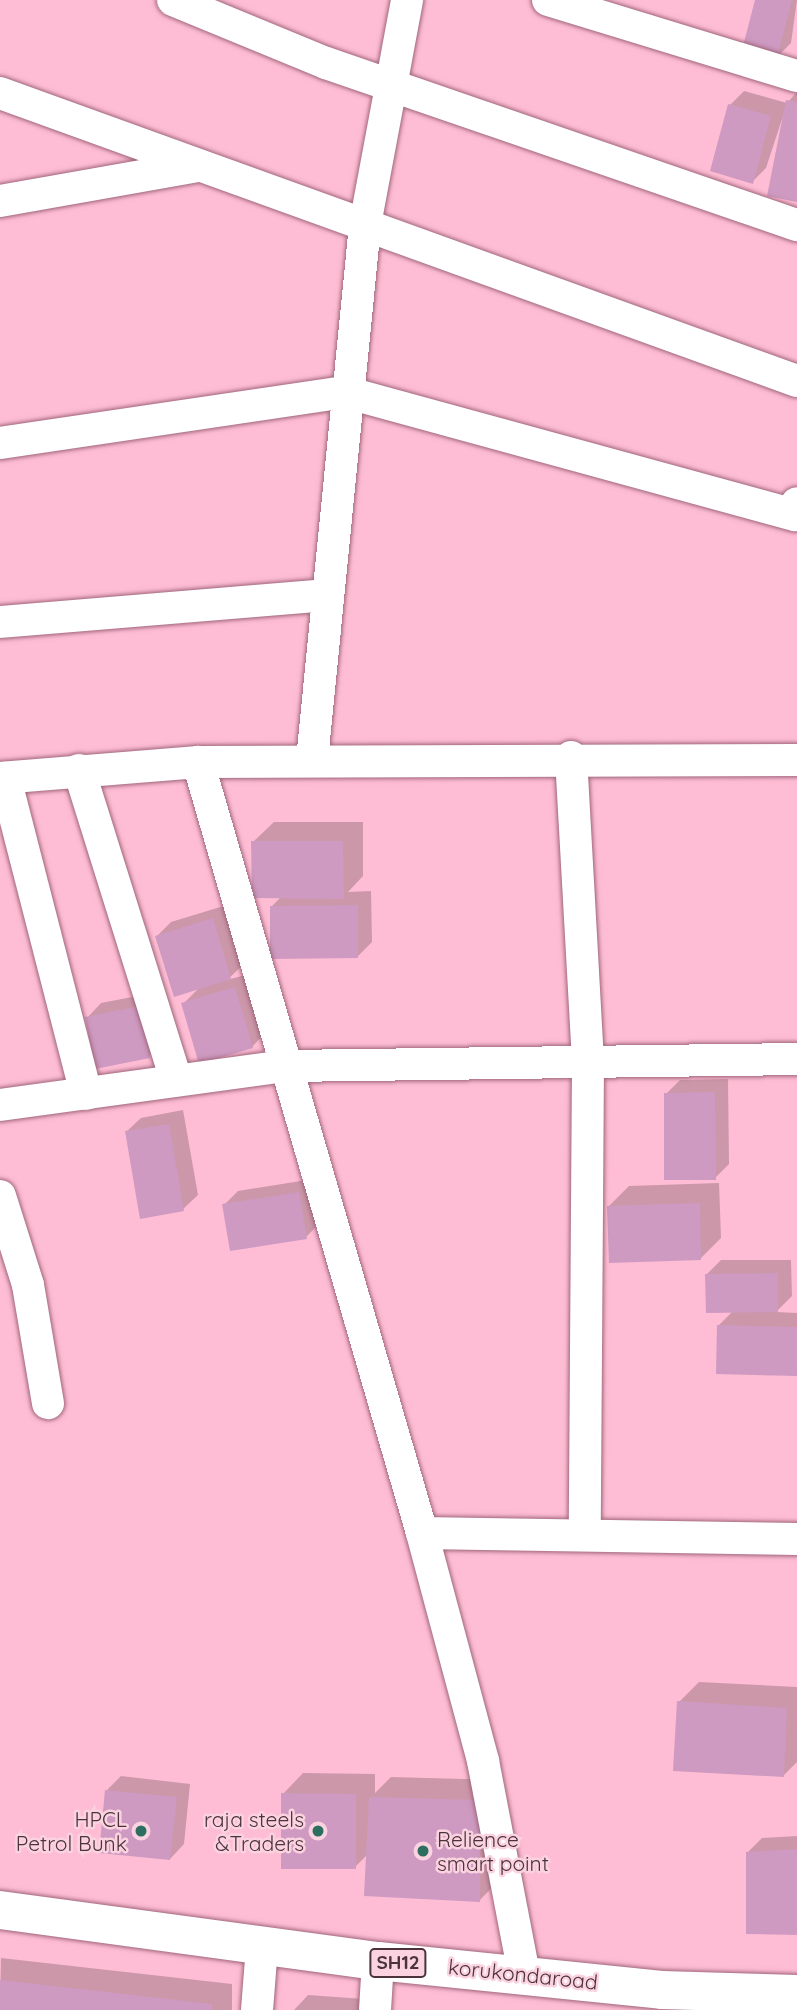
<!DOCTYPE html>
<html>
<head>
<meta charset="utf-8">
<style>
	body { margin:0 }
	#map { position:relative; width:797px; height:2010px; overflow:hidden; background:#febdd4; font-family:Quicksand,sans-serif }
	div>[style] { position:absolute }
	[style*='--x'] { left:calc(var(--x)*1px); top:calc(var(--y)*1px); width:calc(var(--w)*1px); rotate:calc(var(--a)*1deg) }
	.shadow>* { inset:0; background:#0003 }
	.building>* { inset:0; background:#ce9ac1 }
	.roads { filter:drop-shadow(0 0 2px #a0667c) drop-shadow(0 0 2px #a0667c) }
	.minor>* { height:32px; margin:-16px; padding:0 16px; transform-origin:16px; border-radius:16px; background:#fff }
	.major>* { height:38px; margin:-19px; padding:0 19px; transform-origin:19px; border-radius:19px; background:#fff }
	.dots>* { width:19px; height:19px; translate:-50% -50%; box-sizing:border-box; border:4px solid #fbd3e0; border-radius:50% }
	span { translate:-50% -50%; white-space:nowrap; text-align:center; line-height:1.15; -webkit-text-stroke:5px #fbd3e0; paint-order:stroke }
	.shield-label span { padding:2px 5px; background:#fbd3e0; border:2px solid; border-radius:5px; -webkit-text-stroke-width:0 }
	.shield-label { font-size:19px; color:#4c323b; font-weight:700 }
	.poi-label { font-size:21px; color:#4c323b }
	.right { translate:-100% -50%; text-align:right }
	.left { translate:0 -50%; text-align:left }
	.street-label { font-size:21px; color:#4c323b }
</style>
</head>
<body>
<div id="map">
	<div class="shadow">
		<i style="clip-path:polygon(756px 0,797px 0,791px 43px,777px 57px)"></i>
		<i style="clip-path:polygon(744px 91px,787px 103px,797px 92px,797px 200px,787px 104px,766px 168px,752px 182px,730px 105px)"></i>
		<i style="clip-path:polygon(274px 822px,363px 822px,363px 876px,348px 892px,371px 891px,372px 942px,358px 956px,272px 906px,281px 897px,253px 842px)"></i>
		<i style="clip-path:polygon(227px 905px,245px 963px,227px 980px,249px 974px,266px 1032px,252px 1047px,183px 1004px,200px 987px,157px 936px,171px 922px)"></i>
		<i style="clip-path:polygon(153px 993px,163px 1042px,149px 1056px,87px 1018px,101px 1003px)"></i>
		<i style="clip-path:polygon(728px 1079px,729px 1164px,715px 1178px,666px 1094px,680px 1080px)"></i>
		<i style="clip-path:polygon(183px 1110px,198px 1195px,183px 1209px,126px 1132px,141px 1118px)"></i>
		<i style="clip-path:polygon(313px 1179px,320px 1223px,306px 1237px,224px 1205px,238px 1191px)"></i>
		<i style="clip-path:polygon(719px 1183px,721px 1238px,701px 1258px,609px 1206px,629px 1186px)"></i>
		<i style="clip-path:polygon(721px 1260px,791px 1260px,792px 1296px,776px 1312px,797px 1313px,797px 1374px,719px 1325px,733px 1311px,707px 1274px)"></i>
		<i style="clip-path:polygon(699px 1682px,797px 1687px,797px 1762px,784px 1775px,679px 1702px)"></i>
		<i style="clip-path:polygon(303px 1773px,375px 1774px,375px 1793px,391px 1777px,500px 1780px,500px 1879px,480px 1900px,368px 1854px,355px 1867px,283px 1794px)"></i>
		<i style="clip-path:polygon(121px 1776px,190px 1784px,184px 1844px,170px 1859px,107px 1790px)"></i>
		<i style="clip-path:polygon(797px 1836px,797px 1933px,748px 1852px,762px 1838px)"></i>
		<i style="clip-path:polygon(1px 1958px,232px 1984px,232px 2010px,0 2010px)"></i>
		<i style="clip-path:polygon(308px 1995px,364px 1999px,363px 2010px,294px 2010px)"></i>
	</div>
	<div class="building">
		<i style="clip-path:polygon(755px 0,792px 0,777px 59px,742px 50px)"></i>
		<i style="clip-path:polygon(786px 100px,797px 102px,797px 202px,767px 196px)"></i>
		<i style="clip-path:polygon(728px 104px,771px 116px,753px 184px,710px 171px)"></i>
		<i style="clip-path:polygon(251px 841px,343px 841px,344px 899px,252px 898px)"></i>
		<i style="clip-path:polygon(358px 905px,358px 958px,270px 959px,270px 906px)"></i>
		<i style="clip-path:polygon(213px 918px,231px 979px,174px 997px,155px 936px)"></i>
		<i style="clip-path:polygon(235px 987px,253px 1048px,199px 1064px,181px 1003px)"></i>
		<i style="clip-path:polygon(139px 1006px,150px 1058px,95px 1069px,85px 1017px)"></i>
		<i style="clip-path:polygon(715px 1092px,716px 1180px,664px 1180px,664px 1093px)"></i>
		<i style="clip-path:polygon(169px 1124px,184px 1211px,140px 1219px,125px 1131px)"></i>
		<i style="clip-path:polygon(299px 1192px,307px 1239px,230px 1251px,222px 1204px)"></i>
		<i style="clip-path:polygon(700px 1203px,701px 1260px,609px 1263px,607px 1206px)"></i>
		<i style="clip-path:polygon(778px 1273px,778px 1312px,706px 1313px,705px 1274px)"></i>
		<i style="clip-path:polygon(717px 1325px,797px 1327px,797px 1376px,716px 1374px)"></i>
		<i style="clip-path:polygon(677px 1701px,787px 1708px,784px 1777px,673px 1771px)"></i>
		<i style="clip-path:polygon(105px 1790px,177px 1797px,170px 1860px,99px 1853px)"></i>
		<i style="clip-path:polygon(281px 1793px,356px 1794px,356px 1869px,281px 1869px)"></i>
		<i style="clip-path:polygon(369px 1797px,480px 1800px,480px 1902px,364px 1896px)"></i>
		<i style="clip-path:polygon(797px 1849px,797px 1935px,746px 1934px,746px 1852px)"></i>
		<i style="clip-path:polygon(0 1980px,212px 2004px,212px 2010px,0 2010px)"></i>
	</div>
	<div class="roads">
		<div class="minor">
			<i style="--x:173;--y:0;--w:165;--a:22.4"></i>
			<i style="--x:326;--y:63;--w:498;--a:19"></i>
			<i style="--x:548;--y:0;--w:260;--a:17"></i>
			<i style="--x:0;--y:93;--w:847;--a:19.87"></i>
			<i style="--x:0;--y:201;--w:201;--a:-10"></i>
			<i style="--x:0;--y:443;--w:349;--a:-8.4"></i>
			<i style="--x:345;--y:392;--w:467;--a:15.3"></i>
			<i style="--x:795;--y:515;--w:12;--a:-81"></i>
			<i style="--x:0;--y:622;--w:328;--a:-4.7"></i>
			<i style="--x:571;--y:757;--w:307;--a:86.8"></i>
			<i style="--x:588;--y:1064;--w:471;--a:90.4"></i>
			<i style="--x:312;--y:760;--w:538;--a:-84.34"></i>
			<i style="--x:365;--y:225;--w:229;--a:-79.4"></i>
			<i style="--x:198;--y:762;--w:803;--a:73.8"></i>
			<i style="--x:422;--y:1533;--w:236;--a:75"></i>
			<i style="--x:483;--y:1761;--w:216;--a:79.1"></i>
			<i style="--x:79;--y:770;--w:325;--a:72.6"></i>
			<i style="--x:0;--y:778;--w:199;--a:-4.6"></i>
			<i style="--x:198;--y:762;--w:599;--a:-0.19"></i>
			<i style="--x:5;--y:778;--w:326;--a:75.6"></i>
			<i style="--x:0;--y:1105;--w:289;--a:-7.8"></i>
			<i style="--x:286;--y:1066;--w:511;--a:-0.78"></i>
			<i style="--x:0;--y:1196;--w:93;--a:72.5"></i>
			<i style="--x:28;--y:1285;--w:120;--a:80.4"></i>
			<i style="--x:422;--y:1533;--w:375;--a:0.9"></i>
			<i style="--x:257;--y:2010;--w:64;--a:-85.5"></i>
			<i style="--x:375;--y:2010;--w:49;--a:-86.5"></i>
		</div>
		<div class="major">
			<i style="--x:0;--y:1910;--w:381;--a:7.7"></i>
			<i style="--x:378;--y:1961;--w:285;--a:5.8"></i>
			<i style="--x:662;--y:1990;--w:135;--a:1.7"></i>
		</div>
	</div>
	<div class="dots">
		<i style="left:141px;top:1831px;background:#2c6e5f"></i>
		<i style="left:318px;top:1831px;background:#2c6e5f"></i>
		<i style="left:423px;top:1851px;background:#2c6e5f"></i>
	</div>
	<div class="shield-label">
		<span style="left:398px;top:1963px">SH12</span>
	</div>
	<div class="poi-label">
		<span class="right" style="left:127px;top:1831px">HPCL<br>Petrol Bunk</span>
		<span class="right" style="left:304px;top:1831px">raja steels<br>&amp;Traders</span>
		<span class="left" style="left:437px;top:1851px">Relience<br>smart point</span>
	</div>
	<div class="street-label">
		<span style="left:523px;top:1974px;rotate:6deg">korukondaroad</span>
	</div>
</div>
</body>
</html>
